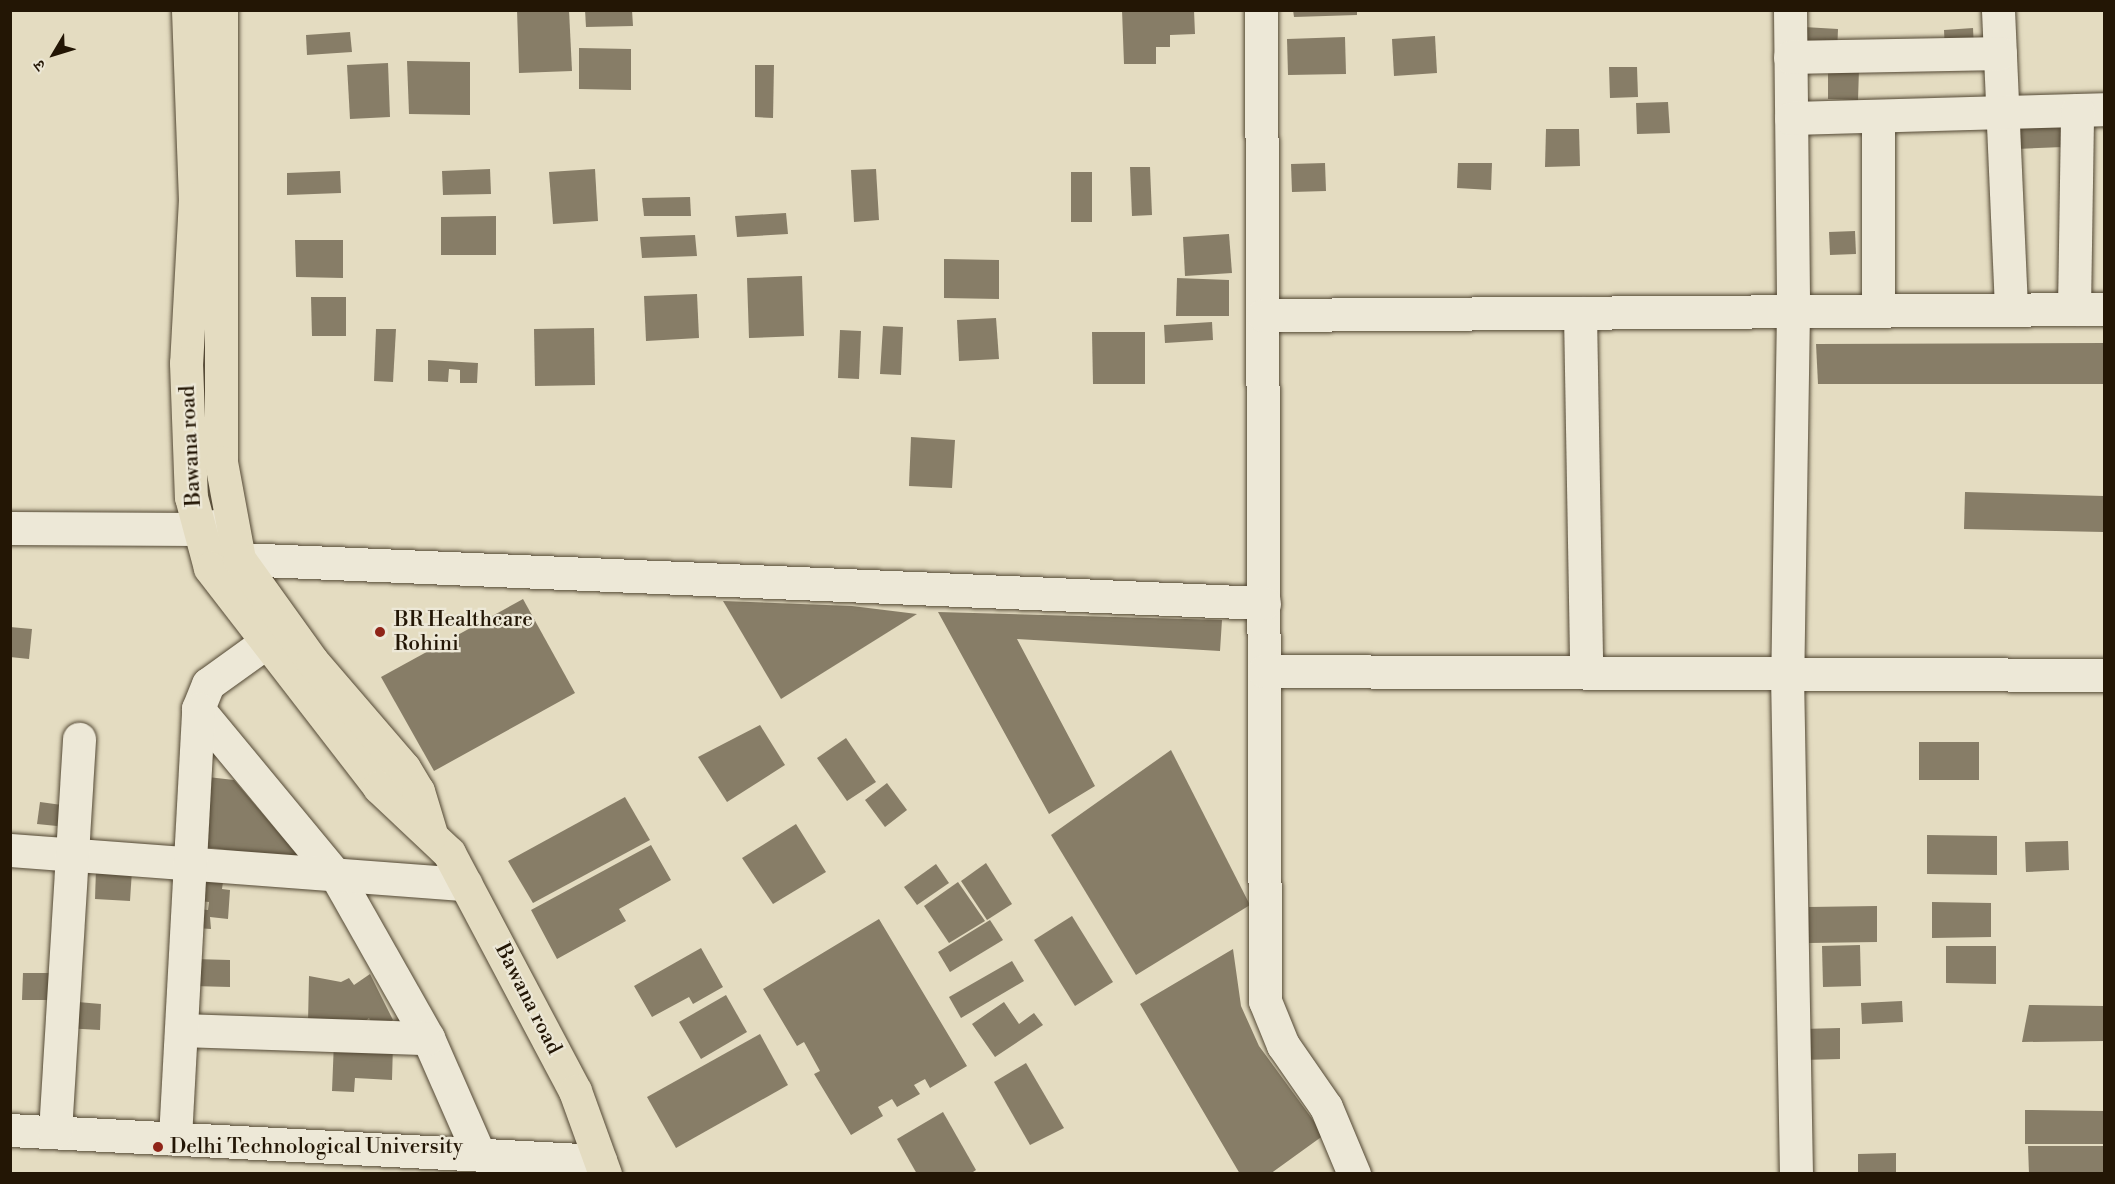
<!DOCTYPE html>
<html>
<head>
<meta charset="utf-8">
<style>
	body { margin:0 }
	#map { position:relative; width:2115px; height:1184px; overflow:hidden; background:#e4dcc1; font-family:"Libre Bodoni","Noto Serif Devanagari",serif }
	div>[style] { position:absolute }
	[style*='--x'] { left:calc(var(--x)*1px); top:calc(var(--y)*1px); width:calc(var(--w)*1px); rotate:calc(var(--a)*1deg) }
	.building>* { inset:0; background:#877d67 }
	.roads { filter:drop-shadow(0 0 2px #534834) drop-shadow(0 0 2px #534834) }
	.minor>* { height:33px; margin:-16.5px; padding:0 16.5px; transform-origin:16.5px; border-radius:16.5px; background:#ede8d7 }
	.major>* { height:33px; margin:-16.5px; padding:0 16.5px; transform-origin:16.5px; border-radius:16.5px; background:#e4dcc1 }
	.dots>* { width:16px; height:16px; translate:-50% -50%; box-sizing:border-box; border:3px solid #ede8d7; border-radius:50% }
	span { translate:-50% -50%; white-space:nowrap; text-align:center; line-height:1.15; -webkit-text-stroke:4.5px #ede8d7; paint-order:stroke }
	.street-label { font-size:21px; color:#231605 }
	.poi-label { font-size:21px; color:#231605 }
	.left { translate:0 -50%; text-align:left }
	.frame { position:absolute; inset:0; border:12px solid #231605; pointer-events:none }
	.north { position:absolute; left:24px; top:24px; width:60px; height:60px; -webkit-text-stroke:4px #ede8d7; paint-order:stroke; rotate:232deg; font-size:16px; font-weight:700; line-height:24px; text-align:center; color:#231605 }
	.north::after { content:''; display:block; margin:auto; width:21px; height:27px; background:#231605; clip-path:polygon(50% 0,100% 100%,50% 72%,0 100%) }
</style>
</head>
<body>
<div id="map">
	<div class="building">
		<i style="clip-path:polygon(517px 10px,569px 10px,572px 71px,519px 73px)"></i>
		<i style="clip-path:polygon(585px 10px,632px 10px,633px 26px,586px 27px)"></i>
		<i style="clip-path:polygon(1122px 10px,1194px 10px,1195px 34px,1170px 35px,1170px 47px,1156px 47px,1156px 64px,1124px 64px)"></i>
		<i style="clip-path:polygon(1293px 10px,1357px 10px,1357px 15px,1294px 17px)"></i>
		<i style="clip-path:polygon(1804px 27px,1838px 29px,1837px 54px,1803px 52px)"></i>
		<i style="clip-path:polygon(1973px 28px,1974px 49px,1945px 51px,1944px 30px)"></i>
		<i style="clip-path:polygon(350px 32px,352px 52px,307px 55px,306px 35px)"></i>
		<i style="clip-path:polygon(1435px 36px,1437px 73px,1394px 76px,1392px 39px)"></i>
		<i style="clip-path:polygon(1345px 37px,1346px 74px,1288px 75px,1287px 39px)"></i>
		<i style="clip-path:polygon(579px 48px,631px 49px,631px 90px,579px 89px)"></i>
		<i style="clip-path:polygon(407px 61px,470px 62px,470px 115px,409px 114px)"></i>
		<i style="clip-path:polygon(388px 63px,390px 117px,350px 119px,347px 65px)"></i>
		<i style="clip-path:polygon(755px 65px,774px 65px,773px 118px,755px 117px)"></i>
		<i style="clip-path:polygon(1609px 67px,1637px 67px,1638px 97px,1610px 98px)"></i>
		<i style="clip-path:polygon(1828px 67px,1859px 68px,1858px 100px,1828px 99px)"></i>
		<i style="clip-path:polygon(1668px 102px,1670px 133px,1637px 134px,1636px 103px)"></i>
		<i style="clip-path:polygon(2061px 111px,2063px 147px,2016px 149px,2014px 114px)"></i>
		<i style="clip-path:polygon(1546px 129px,1579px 129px,1580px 166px,1545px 167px)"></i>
		<i style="clip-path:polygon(1325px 163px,1326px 191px,1292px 192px,1291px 164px)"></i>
		<i style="clip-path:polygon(1458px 163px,1492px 163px,1491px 190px,1457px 188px)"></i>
		<i style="clip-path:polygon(1130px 167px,1150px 167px,1152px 215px,1132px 216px)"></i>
		<i style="clip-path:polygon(490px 169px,491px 194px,443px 195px,442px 171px)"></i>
		<i style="clip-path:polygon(595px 169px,598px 221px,553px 224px,549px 172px)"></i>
		<i style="clip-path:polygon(876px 169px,879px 220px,854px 222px,851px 170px)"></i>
		<i style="clip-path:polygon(340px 171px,341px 193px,287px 195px,287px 173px)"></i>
		<i style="clip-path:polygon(1071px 172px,1092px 172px,1092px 222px,1071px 222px)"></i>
		<i style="clip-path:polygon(690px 197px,691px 216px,644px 216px,642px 198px)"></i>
		<i style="clip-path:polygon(786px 213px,788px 234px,737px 237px,735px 216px)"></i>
		<i style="clip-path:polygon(496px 216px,496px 255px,441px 255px,441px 217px)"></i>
		<i style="clip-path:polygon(1855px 231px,1856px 254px,1830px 255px,1829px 232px)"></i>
		<i style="clip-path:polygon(1229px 234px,1232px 273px,1185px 276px,1183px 237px)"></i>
		<i style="clip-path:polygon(695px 235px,697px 256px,642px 258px,640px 237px)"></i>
		<i style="clip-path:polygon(295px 240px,343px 240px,343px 278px,296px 277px)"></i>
		<i style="clip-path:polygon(944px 259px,999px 260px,999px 299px,944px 298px)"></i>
		<i style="clip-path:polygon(802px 276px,804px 336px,749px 338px,747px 278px)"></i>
		<i style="clip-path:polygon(1177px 278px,1229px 280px,1229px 316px,1176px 316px)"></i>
		<i style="clip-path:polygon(697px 294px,699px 338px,646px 341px,644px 296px)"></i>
		<i style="clip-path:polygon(311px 297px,346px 297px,346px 336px,312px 336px)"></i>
		<i style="clip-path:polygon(996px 318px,999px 359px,959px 361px,957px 320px)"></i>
		<i style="clip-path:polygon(1212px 322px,1213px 340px,1165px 343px,1164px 325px)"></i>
		<i style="clip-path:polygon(883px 326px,903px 327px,901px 375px,880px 374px)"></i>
		<i style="clip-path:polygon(594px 328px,595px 385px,535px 386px,534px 329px)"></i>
		<i style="clip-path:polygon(376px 329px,396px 329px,393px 382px,374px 381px)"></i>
		<i style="clip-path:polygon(840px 330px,861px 331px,859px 379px,838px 378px)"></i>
		<i style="clip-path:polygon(1092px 332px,1145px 332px,1145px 384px,1093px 384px)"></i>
		<i style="clip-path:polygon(2104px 343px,2104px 384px,1818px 384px,1816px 344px)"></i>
		<i style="clip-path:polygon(428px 360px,478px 363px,477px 383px,460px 383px,460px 370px,449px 369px,448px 382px,428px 381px)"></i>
		<i style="clip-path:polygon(911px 437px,955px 440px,952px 488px,909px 486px)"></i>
		<i style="clip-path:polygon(1965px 492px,2104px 496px,2104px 532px,1964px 529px)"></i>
		<i style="clip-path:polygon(523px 599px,575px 693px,434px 771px,381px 677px)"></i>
		<i style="clip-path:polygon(723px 601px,852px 606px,917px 614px,781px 699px)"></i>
		<i style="clip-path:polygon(938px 612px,1222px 620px,1220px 651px,1017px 639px,1095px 786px,1049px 814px)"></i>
		<i style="clip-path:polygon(10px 627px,32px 629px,29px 659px,10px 657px)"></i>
		<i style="clip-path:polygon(760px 725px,785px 765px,727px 802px,698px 757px)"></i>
		<i style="clip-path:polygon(846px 738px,876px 782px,847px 801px,817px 758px)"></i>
		<i style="clip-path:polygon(1919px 742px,1979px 742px,1979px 780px,1919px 780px)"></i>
		<i style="clip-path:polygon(1171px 750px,1250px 905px,1136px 975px,1051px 835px)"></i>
		<i style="clip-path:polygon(199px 776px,234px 780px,301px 859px,195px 846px)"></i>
		<i style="clip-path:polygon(887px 783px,907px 810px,885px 827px,865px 800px)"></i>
		<i style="clip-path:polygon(625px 797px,650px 840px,533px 903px,508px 861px)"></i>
		<i style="clip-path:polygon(40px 802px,69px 806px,67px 827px,37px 824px)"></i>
		<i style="clip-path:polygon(796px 824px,826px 872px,773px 904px,742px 858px)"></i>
		<i style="clip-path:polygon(1927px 835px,1997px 836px,1997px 875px,1927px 874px)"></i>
		<i style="clip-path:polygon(2068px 841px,2069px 870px,2026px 872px,2025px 842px)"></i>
		<i style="clip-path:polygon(651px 845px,671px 880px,619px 909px,626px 921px,557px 959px,531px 910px)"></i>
		<i style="clip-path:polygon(986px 863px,1012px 904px,987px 920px,961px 881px)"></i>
		<i style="clip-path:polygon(936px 864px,949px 883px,917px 905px,904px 887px)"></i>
		<i style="clip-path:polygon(96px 869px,132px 870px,130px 901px,95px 899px)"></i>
		<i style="clip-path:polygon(199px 880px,223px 882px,222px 889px,230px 890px,228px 919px,210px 917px,211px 929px,196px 928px,197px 909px,208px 910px,209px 902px,198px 901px)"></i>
		<i style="clip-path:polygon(958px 882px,985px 921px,949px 943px,924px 906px)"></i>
		<i style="clip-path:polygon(1932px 902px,1991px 903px,1991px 937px,1932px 938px)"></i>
		<i style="clip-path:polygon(1877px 906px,1877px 942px,1809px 943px,1809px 907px)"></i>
		<i style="clip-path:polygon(1072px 916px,1113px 982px,1075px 1006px,1034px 940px)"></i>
		<i style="clip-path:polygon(879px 919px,967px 1066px,930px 1088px,925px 1079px,914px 1085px,920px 1094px,897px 1107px,892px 1099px,878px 1107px,883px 1116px,851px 1135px,814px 1074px,820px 1071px,804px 1042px,797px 1046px,763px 989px)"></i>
		<i style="clip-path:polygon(990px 920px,1003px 940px,950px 972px,938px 952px)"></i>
		<i style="clip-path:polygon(1860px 945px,1861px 986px,1823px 987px,1822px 946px)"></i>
		<i style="clip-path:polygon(1946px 946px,1996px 946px,1996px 984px,1946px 983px)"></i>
		<i style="clip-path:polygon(701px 948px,723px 987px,693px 1004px,689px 997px,652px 1017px,634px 986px)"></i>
		<i style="clip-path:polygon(1233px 949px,1241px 1006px,1259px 1046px,1324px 1135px,1270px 1174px,1240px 1174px,1140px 1004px)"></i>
		<i style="clip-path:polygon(194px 959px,230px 960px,230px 987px,193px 986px)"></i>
		<i style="clip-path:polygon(1012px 961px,1024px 981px,961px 1018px,949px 997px)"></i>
		<i style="clip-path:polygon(23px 973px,59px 973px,59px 1000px,22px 1000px)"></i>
		<i style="clip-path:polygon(370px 974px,393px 1020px,375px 1031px,369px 1018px,356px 1029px,308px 1023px,309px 976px,341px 982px,349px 978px,354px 985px)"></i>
		<i style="clip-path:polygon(726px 995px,747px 1032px,701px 1059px,679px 1022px)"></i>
		<i style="clip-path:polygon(66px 1001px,101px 1004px,100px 1030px,64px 1028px)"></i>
		<i style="clip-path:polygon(1902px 1001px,1903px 1022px,1862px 1024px,1861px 1003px)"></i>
		<i style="clip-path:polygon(1004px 1002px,1019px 1024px,1034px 1013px,1043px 1025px,995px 1057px,972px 1024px)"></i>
		<i style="clip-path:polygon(2029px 1005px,2104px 1006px,2104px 1041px,2022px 1042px)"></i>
		<i style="clip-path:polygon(1840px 1028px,1840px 1059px,1802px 1060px,1802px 1029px)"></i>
		<i style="clip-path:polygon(760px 1034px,788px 1085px,676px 1148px,647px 1097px)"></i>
		<i style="clip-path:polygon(334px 1041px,393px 1044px,392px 1080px,355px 1078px,354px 1092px,332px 1091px)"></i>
		<i style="clip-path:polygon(1026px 1063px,1064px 1128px,1030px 1145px,994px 1082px)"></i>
		<i style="clip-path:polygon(2025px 1110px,2104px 1111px,2104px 1144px,2025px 1144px)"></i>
		<i style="clip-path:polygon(943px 1112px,976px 1170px,970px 1174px,917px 1174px,897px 1139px)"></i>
		<i style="clip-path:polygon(2028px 1146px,2104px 1146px,2104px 1174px,2029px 1174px)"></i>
		<i style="clip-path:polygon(1896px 1153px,1896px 1174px,1858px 1174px,1858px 1154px)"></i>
	</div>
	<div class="roads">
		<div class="minor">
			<i style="--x:1261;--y:10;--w:991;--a:89.77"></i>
			<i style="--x:1265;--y:1001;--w:48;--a:67.8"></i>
			<i style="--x:1283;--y:1045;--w:75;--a:55.3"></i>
			<i style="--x:1326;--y:1107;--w:73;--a:67.3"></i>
			<i style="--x:1790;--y:10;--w:301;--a:89.4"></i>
			<i style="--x:1793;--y:311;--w:363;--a:90.9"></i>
			<i style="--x:1787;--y:674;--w:500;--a:88.97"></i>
			<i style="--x:1998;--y:10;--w:300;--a:87.5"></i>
			<i style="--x:1790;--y:57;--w:210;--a:-1.1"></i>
			<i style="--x:1791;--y:118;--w:313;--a:-1.6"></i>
			<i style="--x:2074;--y:309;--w:199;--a:-89.1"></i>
			<i style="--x:1878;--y:310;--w:194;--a:-90"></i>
			<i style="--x:1580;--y:313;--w:359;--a:89"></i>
			<i style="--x:1263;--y:315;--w:841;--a:-0.41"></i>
			<i style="--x:10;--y:528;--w:188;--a:0.3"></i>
			<i style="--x:198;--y:529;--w:29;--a:-10"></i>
			<i style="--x:239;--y:559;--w:1026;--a:2.46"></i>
			<i style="--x:265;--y:643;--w:70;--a:144.3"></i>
			<i style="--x:208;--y:684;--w:27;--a:112"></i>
			<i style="--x:198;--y:709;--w:218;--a:50.4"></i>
			<i style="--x:337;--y:877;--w:185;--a:60.5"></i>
			<i style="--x:428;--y:1038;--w:127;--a:66.3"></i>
			<i style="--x:1264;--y:671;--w:840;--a:0.27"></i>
			<i style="--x:10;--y:850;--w:457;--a:4.3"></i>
			<i style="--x:182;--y:1030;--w:246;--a:1.9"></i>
			<i style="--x:10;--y:1130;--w:591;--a:3.01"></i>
			<i style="--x:55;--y:1132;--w:394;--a:-86.5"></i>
			<i style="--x:175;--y:1138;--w:430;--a:-86.9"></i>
		</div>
		<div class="major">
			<i style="--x:188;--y:10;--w:189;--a:87.9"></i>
			<i style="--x:195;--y:199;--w:164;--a:93.1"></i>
			<i style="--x:186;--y:363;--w:134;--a:87.9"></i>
			<i style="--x:191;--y:497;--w:73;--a:75"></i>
			<i style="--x:210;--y:568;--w:277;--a:52.3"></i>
			<i style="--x:379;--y:787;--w:96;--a:43.3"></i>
			<i style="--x:449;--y:853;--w:269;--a:62.1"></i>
			<i style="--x:575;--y:1091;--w:88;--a:70.1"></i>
			<i style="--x:221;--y:10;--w:452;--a:90"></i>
			<i style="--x:221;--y:462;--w:99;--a:79.5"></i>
			<i style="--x:239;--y:559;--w:125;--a:54.4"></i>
			<i style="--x:312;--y:661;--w:141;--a:49.3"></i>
			<i style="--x:404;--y:768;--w:27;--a:59"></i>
			<i style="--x:418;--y:791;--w:45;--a:73.2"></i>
		</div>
	</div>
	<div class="dots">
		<i style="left:380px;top:632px;background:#8f2418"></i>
		<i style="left:158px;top:1147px;background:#8f2418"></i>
	</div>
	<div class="street-label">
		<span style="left:191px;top:446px;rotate:-93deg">Bawana road</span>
		<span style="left:528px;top:999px;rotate:63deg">Bawana road</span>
	</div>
	<div class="poi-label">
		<span class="left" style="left:394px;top:632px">BR Healthcare<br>Rohini</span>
		<span class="left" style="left:170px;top:1147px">Delhi Technological University</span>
	</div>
	<div class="frame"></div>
	<div class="north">उ</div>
</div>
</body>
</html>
